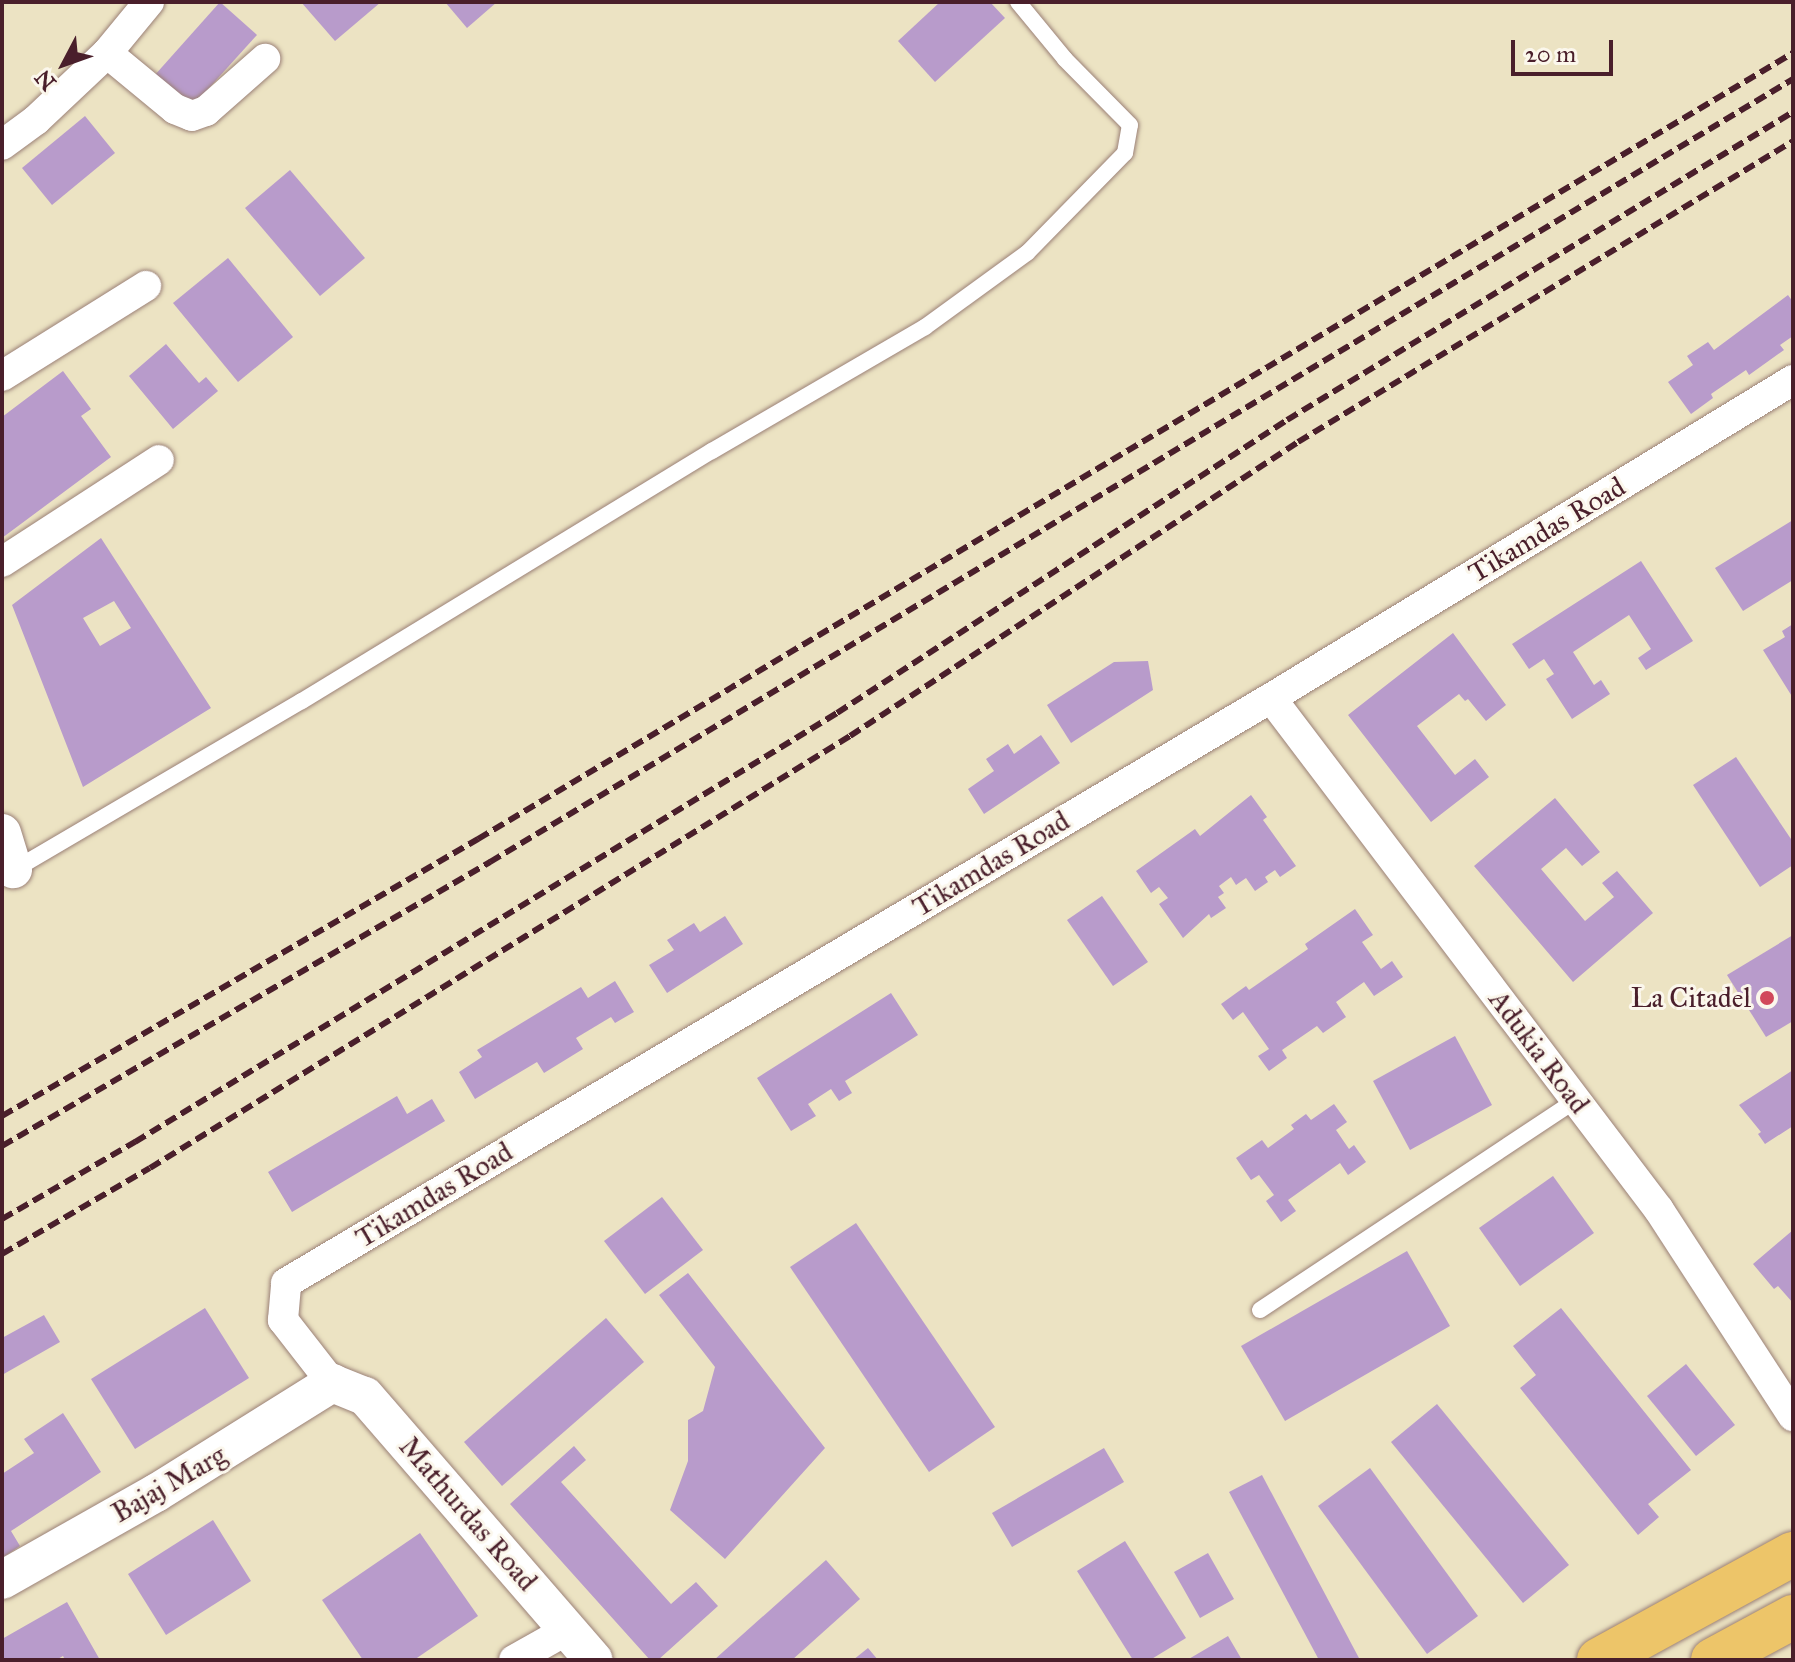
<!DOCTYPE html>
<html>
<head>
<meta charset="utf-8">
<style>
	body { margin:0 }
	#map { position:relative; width:1795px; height:1662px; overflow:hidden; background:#ece3c3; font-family:"IM FELL Great Primer",serif }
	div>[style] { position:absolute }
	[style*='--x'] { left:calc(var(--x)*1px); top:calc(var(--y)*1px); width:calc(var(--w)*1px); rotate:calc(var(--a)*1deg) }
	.building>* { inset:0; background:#b89bcb }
	.roads { filter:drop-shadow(0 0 2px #9b8177) drop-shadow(0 0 2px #9b8177) }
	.service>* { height:16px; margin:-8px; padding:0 8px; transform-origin:8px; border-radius:8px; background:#fff }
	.minor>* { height:30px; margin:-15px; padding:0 15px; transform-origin:15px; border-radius:15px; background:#fff }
	.tertiary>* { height:38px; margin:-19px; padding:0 19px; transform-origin:19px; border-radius:19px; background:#fff }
	.primary>* { height:44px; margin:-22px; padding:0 22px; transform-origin:22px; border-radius:22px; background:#edc569 }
	.rail>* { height:6px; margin-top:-3px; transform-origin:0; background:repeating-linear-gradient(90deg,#4a1f2b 0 12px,transparent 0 18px) }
	.dots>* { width:22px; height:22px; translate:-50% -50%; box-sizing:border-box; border:4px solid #fbf7ec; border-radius:50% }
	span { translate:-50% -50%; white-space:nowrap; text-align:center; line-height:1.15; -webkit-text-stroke:6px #fbf7ec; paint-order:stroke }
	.street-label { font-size:28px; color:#4a1f2b }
	.poi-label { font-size:28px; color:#4a1f2b }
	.right { translate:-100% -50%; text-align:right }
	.frame { position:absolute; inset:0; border:4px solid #4a1f2b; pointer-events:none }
	.north { position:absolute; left:24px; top:24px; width:80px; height:80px; -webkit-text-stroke:6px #fbf7ec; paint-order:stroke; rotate:229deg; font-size:22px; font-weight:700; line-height:32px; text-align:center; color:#4a1f2b }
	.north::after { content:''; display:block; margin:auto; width:28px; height:36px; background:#4a1f2b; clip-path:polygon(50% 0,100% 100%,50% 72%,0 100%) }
	.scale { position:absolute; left:1511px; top:40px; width:102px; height:36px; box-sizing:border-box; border:4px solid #4a1f2b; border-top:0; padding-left:10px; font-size:24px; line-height:28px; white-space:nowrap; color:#4a1f2b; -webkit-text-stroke:6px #fbf7ec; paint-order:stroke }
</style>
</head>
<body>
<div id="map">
	<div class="building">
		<i style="clip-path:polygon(220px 2px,257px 35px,190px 109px,154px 76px)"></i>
		<i style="clip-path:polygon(301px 2px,381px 2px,335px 41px)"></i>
		<i style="clip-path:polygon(445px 2px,497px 2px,467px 28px)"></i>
		<i style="clip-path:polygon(940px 2px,990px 2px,1005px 18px,935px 82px,898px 41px)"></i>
		<i style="clip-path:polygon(85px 116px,115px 153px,52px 205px,22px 168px)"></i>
		<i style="clip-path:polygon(290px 170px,365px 258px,320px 296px,245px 208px)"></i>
		<i style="clip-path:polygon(228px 258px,293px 337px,238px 382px,173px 303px)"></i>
		<i style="clip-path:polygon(1788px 295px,1793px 302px,1793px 336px,1780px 345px,1784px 350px,1749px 375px,1746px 370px,1711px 394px,1713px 398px,1691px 414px,1668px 382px,1693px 365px,1687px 356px,1708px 342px,1714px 350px)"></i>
		<i style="clip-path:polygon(166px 344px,199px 383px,206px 377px,218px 391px,173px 429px,129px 376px)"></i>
		<i style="clip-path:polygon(63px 371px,91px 409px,81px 416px,111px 457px,2px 538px,2px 417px)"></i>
		<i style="clip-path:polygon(1793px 520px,1793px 580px,1743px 611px,1715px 568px)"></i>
		<i style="clip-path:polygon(evenodd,101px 538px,211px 708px,83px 787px,12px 605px,101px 538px,114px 601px,131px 628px,100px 646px,83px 618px,114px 601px)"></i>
		<i style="clip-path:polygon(1641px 561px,1693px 641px,1646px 670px,1638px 658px,1651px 649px,1629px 615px,1573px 652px,1594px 685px,1601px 680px,1610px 694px,1572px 719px,1546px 679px,1554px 674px,1544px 659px,1529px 669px,1512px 644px)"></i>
		<i style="clip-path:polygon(1793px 624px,1793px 698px,1763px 650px,1785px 637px,1782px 631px)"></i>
		<i style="clip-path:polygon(1453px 633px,1506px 705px,1486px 721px,1468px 699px,1465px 701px,1459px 694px,1417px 726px,1455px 775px,1475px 759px,1489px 777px,1431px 822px,1348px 715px)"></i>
		<i style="clip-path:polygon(1148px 661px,1153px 690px,1071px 743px,1047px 705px,1114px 662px)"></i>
		<i style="clip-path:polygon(1041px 735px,1060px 763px,984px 814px,968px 789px,994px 771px,986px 759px,1008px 744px,1014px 754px)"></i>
		<i style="clip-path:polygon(1736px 757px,1793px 842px,1793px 865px,1760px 887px,1693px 785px)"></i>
		<i style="clip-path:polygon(1251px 795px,1267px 817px,1263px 820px,1296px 866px,1280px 877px,1275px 870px,1265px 877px,1268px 882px,1255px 891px,1246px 878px,1236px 885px,1231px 877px,1219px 886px,1224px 893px,1218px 897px,1226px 908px,1211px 918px,1209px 914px,1183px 938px,1159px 904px,1168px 898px,1159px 887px,1151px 893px,1136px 871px,1195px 829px,1200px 836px)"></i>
		<i style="clip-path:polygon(1555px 798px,1600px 852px,1582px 866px,1566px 848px,1541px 869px,1585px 921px,1614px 897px,1602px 883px,1617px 871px,1653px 913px,1573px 982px,1474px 866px)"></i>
		<i style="clip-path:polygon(1102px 896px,1148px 962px,1113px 986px,1067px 920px)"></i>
		<i style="clip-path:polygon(1355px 909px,1373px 935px,1362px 942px,1381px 969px,1392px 961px,1403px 977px,1374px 996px,1364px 982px,1336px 1002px,1346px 1017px,1323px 1033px,1317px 1026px,1282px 1050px,1287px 1058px,1269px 1071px,1258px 1056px,1269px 1049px,1243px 1012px,1233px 1020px,1221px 1004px,1246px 986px,1249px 990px,1308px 949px,1305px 944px)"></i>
		<i style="clip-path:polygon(725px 916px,743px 944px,667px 993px,649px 965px,674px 950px,667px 940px,694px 923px,700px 932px)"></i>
		<i style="clip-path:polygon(1793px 935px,1793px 1021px,1766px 1037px,1727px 975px)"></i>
		<i style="clip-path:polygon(615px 981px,634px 1012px,615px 1023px,611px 1017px,576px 1038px,583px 1049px,544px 1073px,537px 1062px,475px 1099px,459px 1072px,482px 1057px,477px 1050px,581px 987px,588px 998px)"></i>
		<i style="clip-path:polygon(891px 993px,918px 1035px,845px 1081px,852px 1093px,839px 1101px,831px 1089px,808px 1104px,816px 1116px,791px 1131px,757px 1078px)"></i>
		<i style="clip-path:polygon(1455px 1036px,1492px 1105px,1410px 1150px,1373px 1081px)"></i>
		<i style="clip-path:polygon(1793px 1070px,1793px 1126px,1765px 1144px,1758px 1134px,1761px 1132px,1739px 1105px)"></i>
		<i style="clip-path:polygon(397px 1096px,407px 1114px,432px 1099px,445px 1121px,292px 1212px,268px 1172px)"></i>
		<i style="clip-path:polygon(1334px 1104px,1347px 1122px,1336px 1130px,1349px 1149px,1354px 1145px,1366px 1162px,1348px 1175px,1340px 1163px,1288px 1200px,1296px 1211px,1281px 1222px,1266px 1201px,1274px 1195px,1259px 1175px,1251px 1180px,1236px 1158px,1262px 1140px,1268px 1148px,1294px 1129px,1291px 1125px,1306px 1114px,1311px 1120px)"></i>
		<i style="clip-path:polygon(1553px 1176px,1594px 1233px,1520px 1286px,1479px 1228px)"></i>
		<i style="clip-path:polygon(662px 1197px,703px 1250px,645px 1294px,604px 1241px)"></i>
		<i style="clip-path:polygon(856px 1223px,995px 1427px,929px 1472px,790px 1267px)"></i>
		<i style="clip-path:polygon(1793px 1230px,1793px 1303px,1778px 1286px,1774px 1289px,1753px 1264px)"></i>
		<i style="clip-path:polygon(1407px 1251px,1450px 1326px,1285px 1421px,1241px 1346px)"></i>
		<i style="clip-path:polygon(688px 1273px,825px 1448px,725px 1559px,670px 1510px,688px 1461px,688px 1420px,703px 1411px,715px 1367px,659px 1295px)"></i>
		<i style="clip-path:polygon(205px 1308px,249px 1378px,135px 1449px,91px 1379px)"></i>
		<i style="clip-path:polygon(1561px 1308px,1691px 1470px,1648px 1504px,1659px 1517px,1638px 1535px,1520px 1388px,1536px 1375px,1513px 1346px)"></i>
		<i style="clip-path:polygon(44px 1315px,60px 1342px,2px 1375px,2px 1338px)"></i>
		<i style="clip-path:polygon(606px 1318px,644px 1362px,502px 1486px,464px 1442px)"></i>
		<i style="clip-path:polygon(1686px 1364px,1735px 1425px,1696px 1456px,1647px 1396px)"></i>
		<i style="clip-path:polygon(1437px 1404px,1569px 1565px,1523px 1603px,1391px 1442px)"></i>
		<i style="clip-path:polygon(63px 1413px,101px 1472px,11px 1531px,20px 1546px,2px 1558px,2px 1474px,34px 1453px,24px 1439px)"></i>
		<i style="clip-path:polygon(574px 1446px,586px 1460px,561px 1482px,671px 1604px,696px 1582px,718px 1606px,658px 1660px,650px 1660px,510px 1504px)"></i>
		<i style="clip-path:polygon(1104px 1448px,1124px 1482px,1012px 1547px,992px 1513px)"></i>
		<i style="clip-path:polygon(1370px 1468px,1478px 1616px,1427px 1654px,1318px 1506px)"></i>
		<i style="clip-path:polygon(1262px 1475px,1360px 1660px,1319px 1660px,1229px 1492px)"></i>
		<i style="clip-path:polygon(213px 1520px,251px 1581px,166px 1635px,128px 1574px)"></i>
		<i style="clip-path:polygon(420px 1533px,478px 1616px,414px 1660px,363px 1660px,322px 1600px)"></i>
		<i style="clip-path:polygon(1125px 1541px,1186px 1638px,1150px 1660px,1133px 1660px,1077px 1571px)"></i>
		<i style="clip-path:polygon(1208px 1553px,1234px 1599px,1200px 1618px,1174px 1572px)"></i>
		<i style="clip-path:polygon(826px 1560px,860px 1599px,792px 1660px,714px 1660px)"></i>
		<i style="clip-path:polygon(67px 1602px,100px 1660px,65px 1660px,63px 1656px,56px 1660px,2px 1660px,2px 1639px)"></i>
		<i style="clip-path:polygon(1228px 1636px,1242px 1660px,1187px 1660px)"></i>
		<i style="clip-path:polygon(868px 1648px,878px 1660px,853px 1660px)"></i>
	</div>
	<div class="roads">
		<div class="service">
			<i style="--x:12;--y:871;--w:336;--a:-30.4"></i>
			<i style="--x:302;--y:701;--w:480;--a:-31.4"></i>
			<i style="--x:712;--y:451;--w:246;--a:-30.2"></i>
			<i style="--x:925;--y:327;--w:126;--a:-36"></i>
			<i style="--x:1027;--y:253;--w:140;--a:-45.6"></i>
			<i style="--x:1125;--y:153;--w:28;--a:-80"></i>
			<i style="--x:1130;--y:125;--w:93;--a:-134.6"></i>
			<i style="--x:1065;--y:59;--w:74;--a:-129.5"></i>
			<i style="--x:1260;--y:1310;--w:378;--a:-33.6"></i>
		</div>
		<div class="minor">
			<i style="--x:107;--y:53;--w:88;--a:39.5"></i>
			<i style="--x:175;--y:109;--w:18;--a:22"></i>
			<i style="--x:192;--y:116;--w:15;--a:-20"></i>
			<i style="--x:206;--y:111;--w:79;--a:-41.4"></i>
			<i style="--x:2;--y:145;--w:42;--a:-36.3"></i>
			<i style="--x:36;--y:120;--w:98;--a:-43.3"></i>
			<i style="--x:107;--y:53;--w:66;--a:-50.5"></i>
			<i style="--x:2;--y:376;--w:170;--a:-32"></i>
			<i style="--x:2;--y:562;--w:187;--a:-33"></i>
			<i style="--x:1271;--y:698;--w:642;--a:52.84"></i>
			<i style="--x:1659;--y:1210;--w:246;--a:57"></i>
			<i style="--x:332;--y:1383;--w:80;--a:-127.9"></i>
			<i style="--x:283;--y:1320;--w:37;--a:-85"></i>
			<i style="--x:286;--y:1283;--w:1146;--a:-30.71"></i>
			<i style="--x:1271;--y:698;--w:611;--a:-31.35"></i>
			<i style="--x:514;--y:1660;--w:63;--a:-29.4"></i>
		</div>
		<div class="tertiary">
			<i style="--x:2;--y:833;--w:38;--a:73"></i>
			<i style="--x:2;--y:1580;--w:177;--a:-29.5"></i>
			<i style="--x:156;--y:1493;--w:208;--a:-32"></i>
			<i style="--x:332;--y:1383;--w:35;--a:22"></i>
			<i style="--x:365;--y:1396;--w:349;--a:49.1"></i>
		</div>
		<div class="primary">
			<i style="--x:1599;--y:1660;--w:221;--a:-28.7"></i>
			<i style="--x:1713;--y:1660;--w:91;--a:-28.3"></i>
		</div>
	</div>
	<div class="rail">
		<i style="--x:2;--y:1116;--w:551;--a:-30.2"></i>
		<i style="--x:478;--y:839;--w:1532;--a:-30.87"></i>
		<i style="--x:2;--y:1146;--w:565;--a:-30.2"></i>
		<i style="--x:490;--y:862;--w:1520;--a:-31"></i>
		<i style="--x:2;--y:1219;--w:154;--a:-30.1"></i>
		<i style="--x:135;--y:1142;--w:823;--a:-31.43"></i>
		<i style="--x:837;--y:713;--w:537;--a:-33.07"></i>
		<i style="--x:1287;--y:420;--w:592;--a:-31.33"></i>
		<i style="--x:2;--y:1254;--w:171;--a:-30.2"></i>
		<i style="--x:150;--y:1168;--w:823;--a:-31.68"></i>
		<i style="--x:850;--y:736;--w:536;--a:-33.27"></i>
		<i style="--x:1298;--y:442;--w:579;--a:-31.3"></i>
	</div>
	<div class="dots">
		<i style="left:1767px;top:998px;background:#d1495b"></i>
	</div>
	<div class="street-label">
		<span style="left:1547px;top:530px;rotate:-31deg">Tikamdas Road</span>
		<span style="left:991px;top:864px;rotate:-31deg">Tikamdas Road</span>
		<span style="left:1539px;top:1052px;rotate:53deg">Adukia Road</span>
		<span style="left:434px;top:1195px;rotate:-31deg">Tikamdas Road</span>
		<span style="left:169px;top:1484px;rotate:-30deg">Bajaj Marg</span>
		<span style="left:468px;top:1514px;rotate:49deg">Mathurdas Road</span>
	</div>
	<div class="poi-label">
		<span class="right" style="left:1751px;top:998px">La Citadel</span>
	</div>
	<div class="frame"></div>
	<div class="north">N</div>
	<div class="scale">20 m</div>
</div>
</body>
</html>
